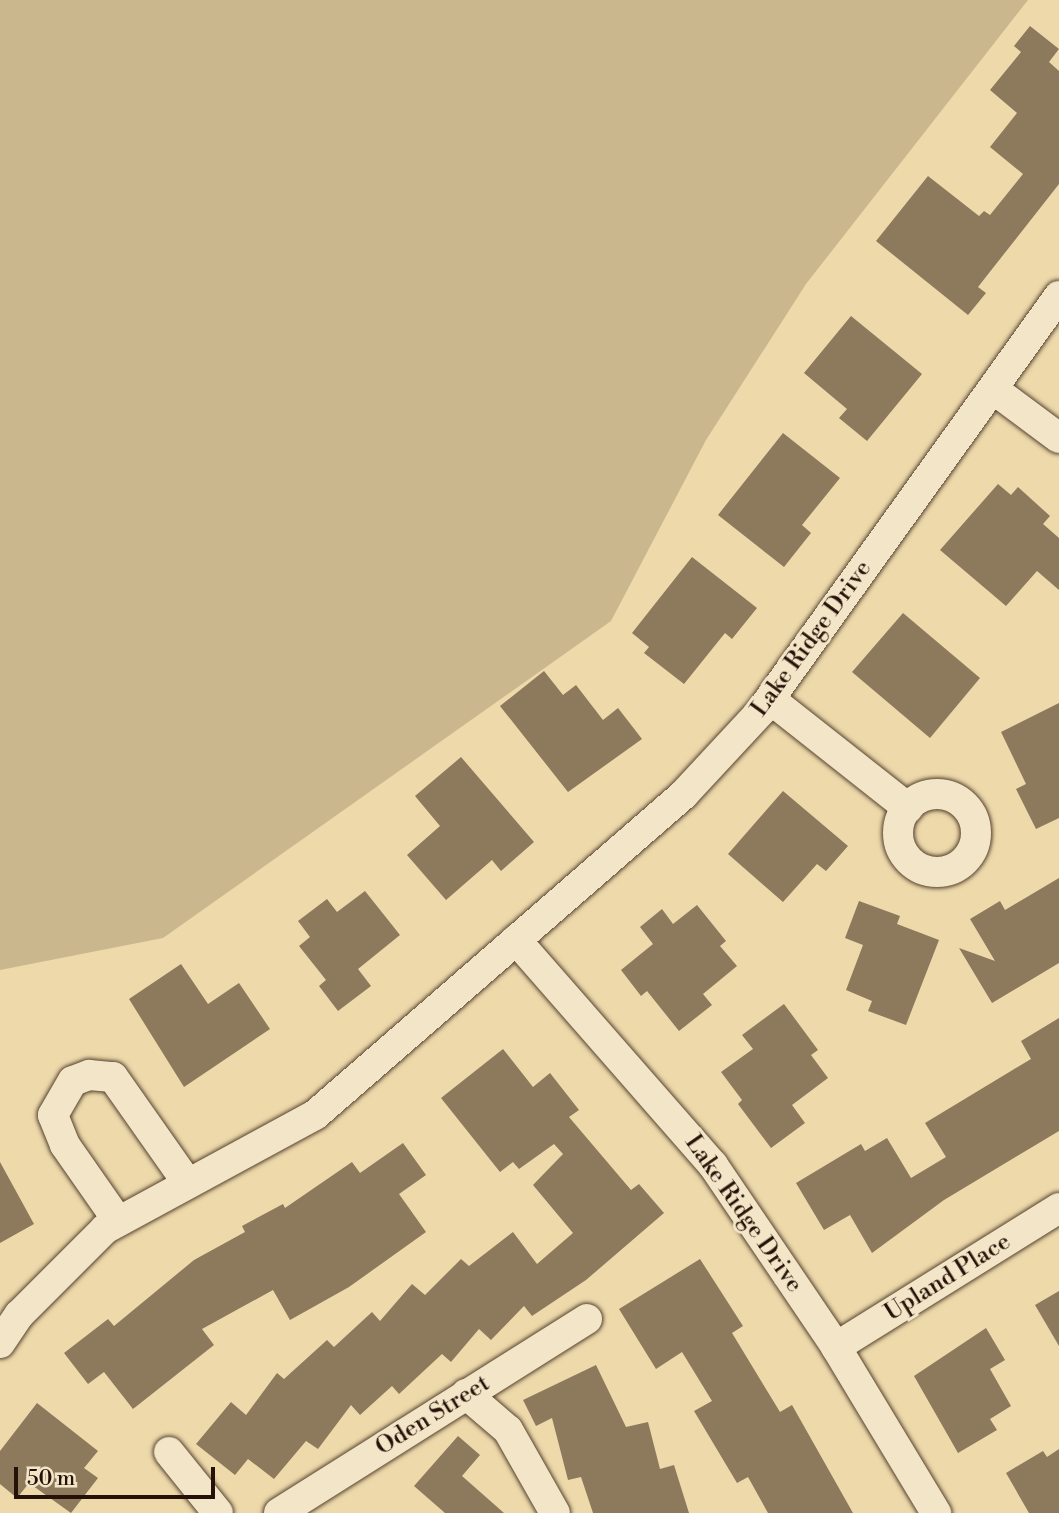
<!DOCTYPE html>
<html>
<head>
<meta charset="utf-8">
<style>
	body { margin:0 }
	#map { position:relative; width:1059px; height:1513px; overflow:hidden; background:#edd9aa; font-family:"Libre Bodoni",serif }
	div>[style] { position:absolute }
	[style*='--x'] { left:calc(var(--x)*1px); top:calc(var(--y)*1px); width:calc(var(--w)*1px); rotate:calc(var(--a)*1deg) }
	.green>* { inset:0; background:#cbb78e }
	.building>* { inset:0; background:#8d795c }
	.roads { filter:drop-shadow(0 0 2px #574330) drop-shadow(0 0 2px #574330) }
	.minor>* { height:30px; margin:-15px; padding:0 15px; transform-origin:15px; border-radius:15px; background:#f3e6c8 }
	.minor>.ring { margin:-15px; padding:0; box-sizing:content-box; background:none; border:30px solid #f3e6c8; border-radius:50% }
	span { translate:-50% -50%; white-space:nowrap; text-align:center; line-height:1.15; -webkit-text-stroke:6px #f3e6c8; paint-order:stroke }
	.street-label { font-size:24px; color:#251107 }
	.scale { position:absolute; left:14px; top:1467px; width:201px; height:32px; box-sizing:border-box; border:4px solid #251107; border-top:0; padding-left:9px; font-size:21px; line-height:24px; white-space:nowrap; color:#251107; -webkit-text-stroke:5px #f3e6c8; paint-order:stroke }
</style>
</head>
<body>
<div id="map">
	<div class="green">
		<i style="clip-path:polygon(0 0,1028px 0,806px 284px,706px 440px,611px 621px,163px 938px,0 970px)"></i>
	</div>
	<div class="building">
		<i style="clip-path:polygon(1030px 26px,1059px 49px,1049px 62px,1059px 71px,1059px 184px,978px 287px,986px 293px,968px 315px,876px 241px,928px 176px,979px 216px,984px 211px,990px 215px,1023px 174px,990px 147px,1017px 113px,990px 90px,1021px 52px,1014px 46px)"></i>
		<i style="clip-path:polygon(851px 316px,922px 374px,867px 441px,839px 418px,847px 409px,804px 373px)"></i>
		<i style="clip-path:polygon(783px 433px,840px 478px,802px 525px,811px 533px,784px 567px,718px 515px)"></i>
		<i style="clip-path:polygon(998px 484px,1011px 495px,1018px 487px,1050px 516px,1043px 524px,1059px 538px,1059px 590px,1037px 571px,1006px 606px,940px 550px)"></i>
		<i style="clip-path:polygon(692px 557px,757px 608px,732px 639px,725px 633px,684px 684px,644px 653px,649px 647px,632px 633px)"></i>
		<i style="clip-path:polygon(903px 613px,980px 678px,930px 738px,852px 672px)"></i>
		<i style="clip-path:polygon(544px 671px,563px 695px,576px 685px,603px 720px,618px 708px,642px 739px,568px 792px,500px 706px)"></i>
		<i style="clip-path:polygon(1059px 703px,1059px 818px,1036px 829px,1016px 789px,1026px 784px,1001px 732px)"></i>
		<i style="clip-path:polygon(461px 757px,534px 842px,501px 871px,492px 860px,446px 900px,407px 855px,440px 826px,415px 796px)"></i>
		<i style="clip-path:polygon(783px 791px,848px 846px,826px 871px,817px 864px,783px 902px,728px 854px)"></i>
		<i style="clip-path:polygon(1059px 878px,1059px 963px,992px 1003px,959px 948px,995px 961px,970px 919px,1000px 901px,1005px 910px)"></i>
		<i style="clip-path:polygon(365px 891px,400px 935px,358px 969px,371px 986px,338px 1011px,319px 986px,326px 980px,299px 946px,310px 937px,298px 921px,327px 899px,337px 912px)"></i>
		<i style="clip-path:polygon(859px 901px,900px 916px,897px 924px,939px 940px,906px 1025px,868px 1011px,872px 1001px,846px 990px,863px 945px,845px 938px)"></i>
		<i style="clip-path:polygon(697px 905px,726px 941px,720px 946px,737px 966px,703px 994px,712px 1005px,679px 1031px,647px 991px,641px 996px,621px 970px,653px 944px,640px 927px,662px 909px,673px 924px)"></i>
		<i style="clip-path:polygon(181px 964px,208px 1004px,239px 983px,270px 1029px,184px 1087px,129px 999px)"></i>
		<i style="clip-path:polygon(784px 1004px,818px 1050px,811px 1055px,828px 1078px,792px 1105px,805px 1123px,771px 1148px,738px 1104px,742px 1100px,721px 1072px,753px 1049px,742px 1035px)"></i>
		<i style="clip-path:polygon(1059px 1018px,1059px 1131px,944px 1200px,872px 1253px,850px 1215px,824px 1230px,796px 1183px,861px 1144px,865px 1151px,887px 1138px,911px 1178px,946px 1157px,925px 1123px,1031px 1059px,1021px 1041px)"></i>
		<i style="clip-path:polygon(503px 1049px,533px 1087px,550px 1073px,579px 1110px,569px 1117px,631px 1190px,639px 1184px,664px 1213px,586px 1280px,532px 1316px,524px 1306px,491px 1340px,479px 1329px,451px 1362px,442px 1354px,399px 1394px,392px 1386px,360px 1415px,351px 1405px,318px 1449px,306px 1441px,274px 1479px,248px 1459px,235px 1475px,196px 1444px,231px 1402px,246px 1415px,277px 1373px,284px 1379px,327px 1340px,334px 1347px,372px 1312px,380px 1321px,412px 1284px,425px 1295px,461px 1259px,469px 1266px,513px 1232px,537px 1264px,573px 1233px,533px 1185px,563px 1154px,554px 1144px,519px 1169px,513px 1162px,500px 1172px,441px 1098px)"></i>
		<i style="clip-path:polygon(403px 1143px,426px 1175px,399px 1194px,426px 1232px,349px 1287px,290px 1320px,273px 1290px,202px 1329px,214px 1345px,133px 1409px,104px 1372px,88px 1384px,64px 1353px,108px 1319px,114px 1326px,194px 1260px,245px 1232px,242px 1226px,283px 1204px,285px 1208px,352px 1162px,360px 1173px)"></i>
		<i style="clip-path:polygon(0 1162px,34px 1224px,0 1243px)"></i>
		<i style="clip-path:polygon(700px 1259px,743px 1326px,732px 1333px,780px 1412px,792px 1405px,853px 1513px,768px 1513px,748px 1477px,737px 1483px,694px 1411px,712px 1401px,682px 1352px,656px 1369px,619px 1309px)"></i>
		<i style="clip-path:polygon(1059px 1291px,1059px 1346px,1035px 1305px)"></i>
		<i style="clip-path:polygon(986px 1328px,1005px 1360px,990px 1369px,1011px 1406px,990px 1419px,997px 1430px,958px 1453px,914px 1376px)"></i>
		<i style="clip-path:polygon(596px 1365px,626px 1427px,648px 1422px,660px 1469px,674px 1465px,689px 1513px,593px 1513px,581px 1477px,568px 1480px,552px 1418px,536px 1426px,523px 1400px)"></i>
		<i style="clip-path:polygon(37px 1403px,98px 1451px,84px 1468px,98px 1478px,71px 1513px,29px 1483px,17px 1498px,0 1484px,0 1451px)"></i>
		<i style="clip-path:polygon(458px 1436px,480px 1455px,462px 1476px,504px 1513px,445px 1513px,414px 1486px)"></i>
		<i style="clip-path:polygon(1059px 1449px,1059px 1513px,1029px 1513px,1006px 1473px,1043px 1451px,1047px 1457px)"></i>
	</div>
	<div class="roads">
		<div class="minor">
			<i style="--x:993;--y:389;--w:82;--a:36.6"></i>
			<i style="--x:770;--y:699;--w:176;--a:38.3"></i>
			<i class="ring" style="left:898px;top:794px;width:48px;height:48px"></i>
			<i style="--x:516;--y:940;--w:299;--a:48.8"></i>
			<i style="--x:713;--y:1165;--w:220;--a:55.9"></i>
			<i style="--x:836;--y:1347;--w:194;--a:58.9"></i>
			<i style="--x:118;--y:1221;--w:93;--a:-124.9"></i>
			<i style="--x:65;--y:1145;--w:32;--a:-112"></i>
			<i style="--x:53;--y:1115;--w:39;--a:-60"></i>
			<i style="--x:73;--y:1081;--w:17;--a:-21"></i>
			<i style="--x:89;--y:1075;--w:24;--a:5"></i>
			<i style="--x:113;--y:1077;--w:127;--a:54.9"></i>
			<i style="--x:0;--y:1343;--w:34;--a:-56"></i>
			<i style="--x:19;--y:1315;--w:122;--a:-45"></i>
			<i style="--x:105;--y:1229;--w:239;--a:-28.5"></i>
			<i style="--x:315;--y:1115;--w:489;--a:-41"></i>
			<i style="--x:684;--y:794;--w:113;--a:-47.1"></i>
			<i style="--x:761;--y:711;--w:511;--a:-54.32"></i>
			<i style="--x:836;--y:1347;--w:263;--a:-31.9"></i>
			<i style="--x:466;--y:1394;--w:55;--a:40.6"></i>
			<i style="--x:508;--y:1430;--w:95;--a:60.5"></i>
			<i style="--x:169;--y:1452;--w:78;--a:51.2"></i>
			<i style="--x:279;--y:1513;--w:364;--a:-32.2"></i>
		</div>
	</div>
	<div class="street-label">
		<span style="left:812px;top:639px;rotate:-54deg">Lake Ridge Drive</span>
		<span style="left:743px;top:1214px;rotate:55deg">Lake Ridge Drive</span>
		<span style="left:948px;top:1278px;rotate:-32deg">Upland Place</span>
		<span style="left:433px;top:1416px;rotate:-32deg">Oden Street</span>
	</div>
	<div class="scale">50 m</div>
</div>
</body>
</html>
